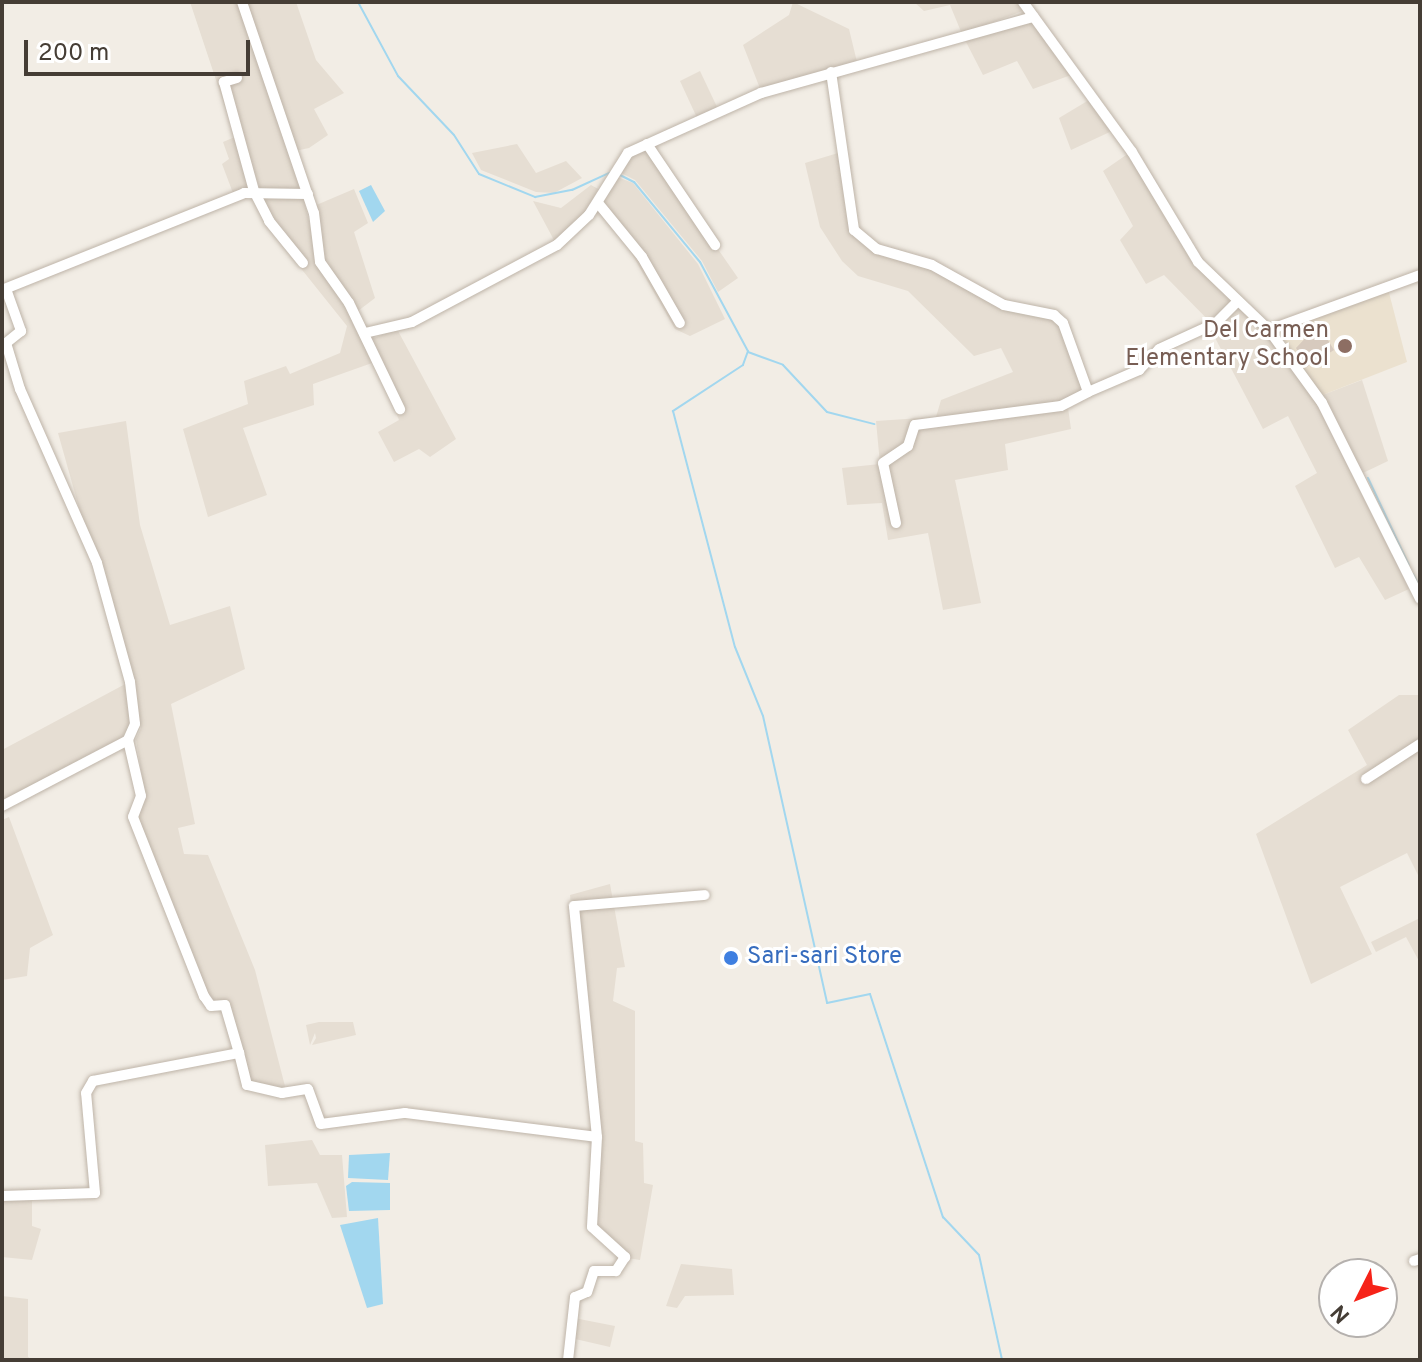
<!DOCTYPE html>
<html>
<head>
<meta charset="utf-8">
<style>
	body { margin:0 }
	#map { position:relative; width:1422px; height:1362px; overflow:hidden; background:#f2ede5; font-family:Overpass,sans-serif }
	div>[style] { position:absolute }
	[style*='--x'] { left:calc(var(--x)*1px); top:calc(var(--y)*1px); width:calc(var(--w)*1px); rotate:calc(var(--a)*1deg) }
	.residential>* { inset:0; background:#e6ded3 }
	.education>* { inset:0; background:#ebe1cf }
	.water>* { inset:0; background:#a2d7ef }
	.stream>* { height:2px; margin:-1px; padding:0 1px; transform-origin:1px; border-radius:1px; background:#a2d7ef }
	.building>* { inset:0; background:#d7cabe }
	.roads { filter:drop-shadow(0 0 2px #beb4a8) drop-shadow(0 0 2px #beb4a8) }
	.minor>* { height:10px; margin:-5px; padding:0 5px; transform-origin:5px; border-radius:5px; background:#fff }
	.dots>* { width:22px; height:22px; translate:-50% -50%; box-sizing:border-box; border:4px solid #fff; border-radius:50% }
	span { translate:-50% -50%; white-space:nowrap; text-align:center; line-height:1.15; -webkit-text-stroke:6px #fff; paint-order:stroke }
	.education-label { font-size:24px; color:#785e54 }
	.right { translate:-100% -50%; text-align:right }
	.shop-label { font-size:24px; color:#366cbe }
	.left { translate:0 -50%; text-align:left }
	.frame { position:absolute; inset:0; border:4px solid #453d35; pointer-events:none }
	.north { position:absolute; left:1318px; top:1258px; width:80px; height:80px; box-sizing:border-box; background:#fff; border:2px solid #b5b1ae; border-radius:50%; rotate:228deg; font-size:22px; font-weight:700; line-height:32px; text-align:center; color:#453d35 }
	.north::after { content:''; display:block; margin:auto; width:28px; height:36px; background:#f62319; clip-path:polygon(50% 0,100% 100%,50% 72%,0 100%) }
	.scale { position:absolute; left:24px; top:40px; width:226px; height:36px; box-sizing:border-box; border:4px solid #453d35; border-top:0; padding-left:10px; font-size:24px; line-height:28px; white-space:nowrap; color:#453d35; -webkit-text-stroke:6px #fff; paint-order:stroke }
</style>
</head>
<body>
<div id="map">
	<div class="residential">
		<i style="clip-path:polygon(190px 2px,240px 2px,301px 189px,260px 190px,224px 81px,252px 187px,233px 193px,222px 164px,229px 159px,223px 142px,235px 137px)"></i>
		<i style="clip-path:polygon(245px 2px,296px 2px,316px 60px,344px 93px,314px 109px,328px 135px,309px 148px,295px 151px)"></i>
		<i style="clip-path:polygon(793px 2px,849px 29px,857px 62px,761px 91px,743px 45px,789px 15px)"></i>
		<i style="clip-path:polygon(914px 2px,1019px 2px,1025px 10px,962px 34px,950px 5px,924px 11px)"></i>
		<i style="clip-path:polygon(1031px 21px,1071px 75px,1033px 89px,1017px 61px,983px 75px,965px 40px)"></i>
		<i style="clip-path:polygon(700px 71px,718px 109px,698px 120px,680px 81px)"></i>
		<i style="clip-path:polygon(1089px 100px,1112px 131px,1071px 150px,1059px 118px)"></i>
		<i style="clip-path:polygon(517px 144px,536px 173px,566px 161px,582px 178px,554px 193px,536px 192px,481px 170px,472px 153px)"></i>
		<i style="clip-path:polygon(647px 147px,738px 278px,718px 292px,702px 261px,635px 180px,617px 171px,621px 161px)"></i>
		<i style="clip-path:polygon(838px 153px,850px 226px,876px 251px,917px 260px,1004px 307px,1044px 313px,1061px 325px,1094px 393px,1068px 408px,1071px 429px,1005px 444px,1008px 470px,955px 480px,981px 603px,943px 610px,928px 533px,888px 540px,882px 503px,847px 505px,842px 468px,880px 464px,876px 421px,936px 417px,941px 400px,1013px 372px,1001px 348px,974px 356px,908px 291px,858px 276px,842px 261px,820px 227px,805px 163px)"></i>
		<i style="clip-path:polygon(1129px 153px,1195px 264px,1267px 332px,1319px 404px,1409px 589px,1385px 600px,1359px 557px,1335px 568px,1295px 486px,1317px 473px,1288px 416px,1263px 429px,1213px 334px,1216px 328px,1164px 275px,1146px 284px,1120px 240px,1133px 226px,1103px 171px)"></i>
		<i style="clip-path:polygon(615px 176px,633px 183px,698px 264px,725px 319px,690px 336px,675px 329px,602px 202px)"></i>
		<i style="clip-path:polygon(591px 185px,602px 191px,598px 199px,555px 242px,533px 201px,561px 208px)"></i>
		<i style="clip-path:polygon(354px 189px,368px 223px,354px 232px,375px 298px,358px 311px,322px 261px,314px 206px)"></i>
		<i style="clip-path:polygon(303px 196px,319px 264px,365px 334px,372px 363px,313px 384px,314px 405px,243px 428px,267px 495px,208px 517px,183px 429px,248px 404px,244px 381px,286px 366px,290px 374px,340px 353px,347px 326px,299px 266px,260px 197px)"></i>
		<i style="clip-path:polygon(397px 329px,456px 439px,430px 457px,419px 449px,394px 462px,378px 432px,399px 420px,396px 413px,402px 410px,369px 340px)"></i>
		<i style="clip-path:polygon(1362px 380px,1388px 461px,1363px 473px,1320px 396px)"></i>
		<i style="clip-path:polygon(126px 421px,140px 525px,170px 625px,230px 606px,245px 669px,171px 704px,195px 824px,178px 828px,184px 854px,208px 855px,255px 970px,286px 1090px,248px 1083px,225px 1003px,213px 1003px,207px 994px,136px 812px,145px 795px,136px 739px,141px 728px,58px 433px)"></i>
		<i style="clip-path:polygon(129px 682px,139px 729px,127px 746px,9px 798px,2px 817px,2px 750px)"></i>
		<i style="clip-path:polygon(1399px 695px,1420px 695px,1420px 879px,1407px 853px,1340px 887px,1372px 954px,1311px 984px,1256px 834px,1367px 765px,1348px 730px)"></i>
		<i style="clip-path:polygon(9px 817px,53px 935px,30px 948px,27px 976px,2px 980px,2px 820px)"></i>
		<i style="clip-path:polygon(610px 884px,625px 967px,617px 968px,613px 1001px,635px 1011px,635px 1141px,643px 1143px,644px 1183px,653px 1185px,640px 1260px,627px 1258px,594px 1226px,602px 1143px,586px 1090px,570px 895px)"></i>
		<i style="clip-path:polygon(1420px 918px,1420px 963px,1406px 937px,1376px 952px,1371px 942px)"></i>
		<i style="clip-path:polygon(319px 1022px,353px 1022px,356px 1035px,312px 1045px,316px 1038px,315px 1033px,310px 1045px,306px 1025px)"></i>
		<i style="clip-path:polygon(312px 1140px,320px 1155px,342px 1155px,347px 1217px,332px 1218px,317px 1183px,268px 1186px,265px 1145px)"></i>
		<i style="clip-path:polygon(32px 1196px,32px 1226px,41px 1229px,32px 1260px,2px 1257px,2px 1199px)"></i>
		<i style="clip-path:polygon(681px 1264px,732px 1269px,734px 1295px,685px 1296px,677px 1308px,666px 1306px)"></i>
		<i style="clip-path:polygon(2px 1296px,28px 1299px,28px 1357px,33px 1360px,2px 1360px)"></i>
		<i style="clip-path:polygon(574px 1318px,615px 1326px,610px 1347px,571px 1338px)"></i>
	</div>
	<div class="education">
		<i style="clip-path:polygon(1387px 285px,1407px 362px,1320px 396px,1277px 329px)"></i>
	</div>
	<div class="water">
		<i style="clip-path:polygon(371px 185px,385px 211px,373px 222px,359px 191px)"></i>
		<i style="clip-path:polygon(390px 1153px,388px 1180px,348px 1178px,349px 1155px)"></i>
		<i style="clip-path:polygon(352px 1182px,390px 1183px,390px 1210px,349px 1211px,346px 1186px)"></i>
		<i style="clip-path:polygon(378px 1218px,383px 1304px,367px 1308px,340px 1225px)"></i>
	</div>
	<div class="stream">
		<i style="--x:358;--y:2;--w:84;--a:61.6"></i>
		<i style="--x:398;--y:76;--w:81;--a:46.5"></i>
		<i style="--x:454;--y:135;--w:46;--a:57.3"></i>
		<i style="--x:479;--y:174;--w:61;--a:22.3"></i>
		<i style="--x:535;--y:197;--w:38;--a:-11"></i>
		<i style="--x:572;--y:190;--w:41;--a:-24.7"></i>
		<i style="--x:620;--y:175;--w:16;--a:27"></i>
		<i style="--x:634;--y:182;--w:104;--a:50.5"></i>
		<i style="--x:700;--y:262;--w:101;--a:61.7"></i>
		<i style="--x:748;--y:351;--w:15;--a:110"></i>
		<i style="--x:743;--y:365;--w:84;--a:146.7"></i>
		<i style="--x:673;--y:411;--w:244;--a:75.3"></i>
		<i style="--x:735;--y:647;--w:74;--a:67.9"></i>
		<i style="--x:763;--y:716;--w:294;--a:77.4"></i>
		<i style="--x:827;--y:1003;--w:44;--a:-11.8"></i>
		<i style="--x:870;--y:994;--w:235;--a:71.9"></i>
		<i style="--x:943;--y:1217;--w:52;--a:46.5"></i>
		<i style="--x:979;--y:1255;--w:107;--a:77.6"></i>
		<i style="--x:748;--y:352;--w:37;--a:20"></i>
		<i style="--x:783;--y:365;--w:64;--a:46.9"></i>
		<i style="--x:827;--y:412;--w:49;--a:14.3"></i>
		<i style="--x:1368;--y:478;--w:96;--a:64.8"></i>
		<i style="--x:1413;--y:574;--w:15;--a:62"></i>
	</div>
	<div class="building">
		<i style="clip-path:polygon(1312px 331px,1315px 337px,1323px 332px,1334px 350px,1307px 367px,1296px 348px)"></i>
	</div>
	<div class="roads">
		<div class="minor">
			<i style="--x:242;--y:2;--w:223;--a:71.2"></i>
			<i style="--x:314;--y:213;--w:49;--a:83"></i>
			<i style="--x:320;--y:262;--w:50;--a:54.7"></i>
			<i style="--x:349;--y:303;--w:118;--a:64.3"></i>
			<i style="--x:1023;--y:2;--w:185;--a:54"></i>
			<i style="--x:1132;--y:152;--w:128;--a:59"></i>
			<i style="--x:1198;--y:262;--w:98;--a:43.8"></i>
			<i style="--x:1269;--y:330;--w:90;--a:54"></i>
			<i style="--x:1322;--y:403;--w:219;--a:63.4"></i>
			<i style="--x:831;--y:72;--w:160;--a:81.7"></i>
			<i style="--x:854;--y:230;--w:30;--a:40"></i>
			<i style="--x:877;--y:249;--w:57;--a:16.2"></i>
			<i style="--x:932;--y:265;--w:82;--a:29.1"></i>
			<i style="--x:1004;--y:305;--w:51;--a:11.3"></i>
			<i style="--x:1054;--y:315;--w:12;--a:42"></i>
			<i style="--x:1063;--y:323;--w:73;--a:70.1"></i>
			<i style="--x:1088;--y:392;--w:56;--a:-23.3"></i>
			<i style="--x:1139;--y:370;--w:29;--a:-46"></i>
			<i style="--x:1159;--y:349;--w:63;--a:-24.5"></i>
			<i style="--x:1216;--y:323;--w:31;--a:-45"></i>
			<i style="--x:237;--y:78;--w:14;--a:163"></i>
			<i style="--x:224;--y:82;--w:113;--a:74.6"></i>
			<i style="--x:254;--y:191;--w:34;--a:63"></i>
			<i style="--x:269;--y:221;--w:54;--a:51"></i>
			<i style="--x:647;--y:144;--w:122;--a:56"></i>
			<i style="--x:598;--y:203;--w:70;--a:50.8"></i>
			<i style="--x:642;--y:257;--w:76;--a:60.1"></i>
			<i style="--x:6;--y:289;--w:45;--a:70.3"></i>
			<i style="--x:21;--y:331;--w:19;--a:141"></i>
			<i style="--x:6;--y:343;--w:48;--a:73.1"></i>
			<i style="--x:20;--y:389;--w:190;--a:66.1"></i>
			<i style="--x:97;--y:563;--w:123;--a:74.5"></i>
			<i style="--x:130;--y:682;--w:42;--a:83.2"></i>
			<i style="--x:135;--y:724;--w:17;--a:114"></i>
			<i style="--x:128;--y:740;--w:57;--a:76.9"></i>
			<i style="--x:141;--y:796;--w:22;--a:111"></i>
			<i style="--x:133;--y:817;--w:193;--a:68.4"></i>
			<i style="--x:204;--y:996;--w:12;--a:55"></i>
			<i style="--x:211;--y:1006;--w:14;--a:-4"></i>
			<i style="--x:225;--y:1005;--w:50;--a:73.7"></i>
			<i style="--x:2;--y:290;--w:261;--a:-21.8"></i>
			<i style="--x:244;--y:193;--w:64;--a:0.9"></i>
			<i style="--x:1269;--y:330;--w:161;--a:-20"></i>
			<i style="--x:365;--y:333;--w:48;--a:-13.2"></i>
			<i style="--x:412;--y:322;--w:164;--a:-28"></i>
			<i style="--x:557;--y:245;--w:44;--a:-43.2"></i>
			<i style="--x:589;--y:215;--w:73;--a:-57.8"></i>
			<i style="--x:628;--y:153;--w:146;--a:-24.3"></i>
			<i style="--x:761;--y:93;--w:283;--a:-15.6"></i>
			<i style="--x:896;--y:523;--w:61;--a:-102.2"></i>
			<i style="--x:883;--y:463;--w:30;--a:-34"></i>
			<i style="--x:908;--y:446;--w:22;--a:-72"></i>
			<i style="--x:915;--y:425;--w:147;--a:-7.4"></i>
			<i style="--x:1061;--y:406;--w:30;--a:-27"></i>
			<i style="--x:1366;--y:779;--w:64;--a:-32.9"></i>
			<i style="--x:2;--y:806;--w:142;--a:-27.6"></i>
			<i style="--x:597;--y:1137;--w:232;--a:-95.7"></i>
			<i style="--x:574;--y:906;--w:131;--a:-4.8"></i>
			<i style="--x:2;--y:1196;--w:93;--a:-1.8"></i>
			<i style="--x:95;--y:1193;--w:100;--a:-95.1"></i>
			<i style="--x:86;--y:1093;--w:14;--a:-60"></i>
			<i style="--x:93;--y:1081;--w:149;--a:-10.9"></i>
			<i style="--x:239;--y:1053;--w:33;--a:76"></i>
			<i style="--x:247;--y:1085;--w:36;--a:13"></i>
			<i style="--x:282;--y:1093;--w:26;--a:-9"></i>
			<i style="--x:308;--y:1089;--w:37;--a:70"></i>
			<i style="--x:321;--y:1124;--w:85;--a:-7.5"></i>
			<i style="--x:405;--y:1113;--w:193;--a:7.1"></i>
			<i style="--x:597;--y:1137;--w:90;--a:93.2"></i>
			<i style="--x:592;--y:1227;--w:45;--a:42.3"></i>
			<i style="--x:625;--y:1257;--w:17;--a:123"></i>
			<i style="--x:616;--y:1271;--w:22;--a:180"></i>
			<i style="--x:594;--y:1271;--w:22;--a:108"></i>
			<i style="--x:587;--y:1292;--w:13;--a:157"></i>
			<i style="--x:575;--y:1297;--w:63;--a:96.3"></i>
			<i style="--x:1414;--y:1261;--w:6;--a:-18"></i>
		</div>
	</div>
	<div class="dots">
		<i style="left:1345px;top:346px;background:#8d6e63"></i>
		<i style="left:731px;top:958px;background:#3f7fe0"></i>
	</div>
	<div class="education-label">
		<span class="right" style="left:1329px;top:346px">Del Carmen<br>Elementary School</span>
	</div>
	<div class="shop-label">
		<span class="left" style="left:747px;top:958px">Sari-sari Store</span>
	</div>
	<div class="frame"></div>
	<div class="north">N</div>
	<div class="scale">200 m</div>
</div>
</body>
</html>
